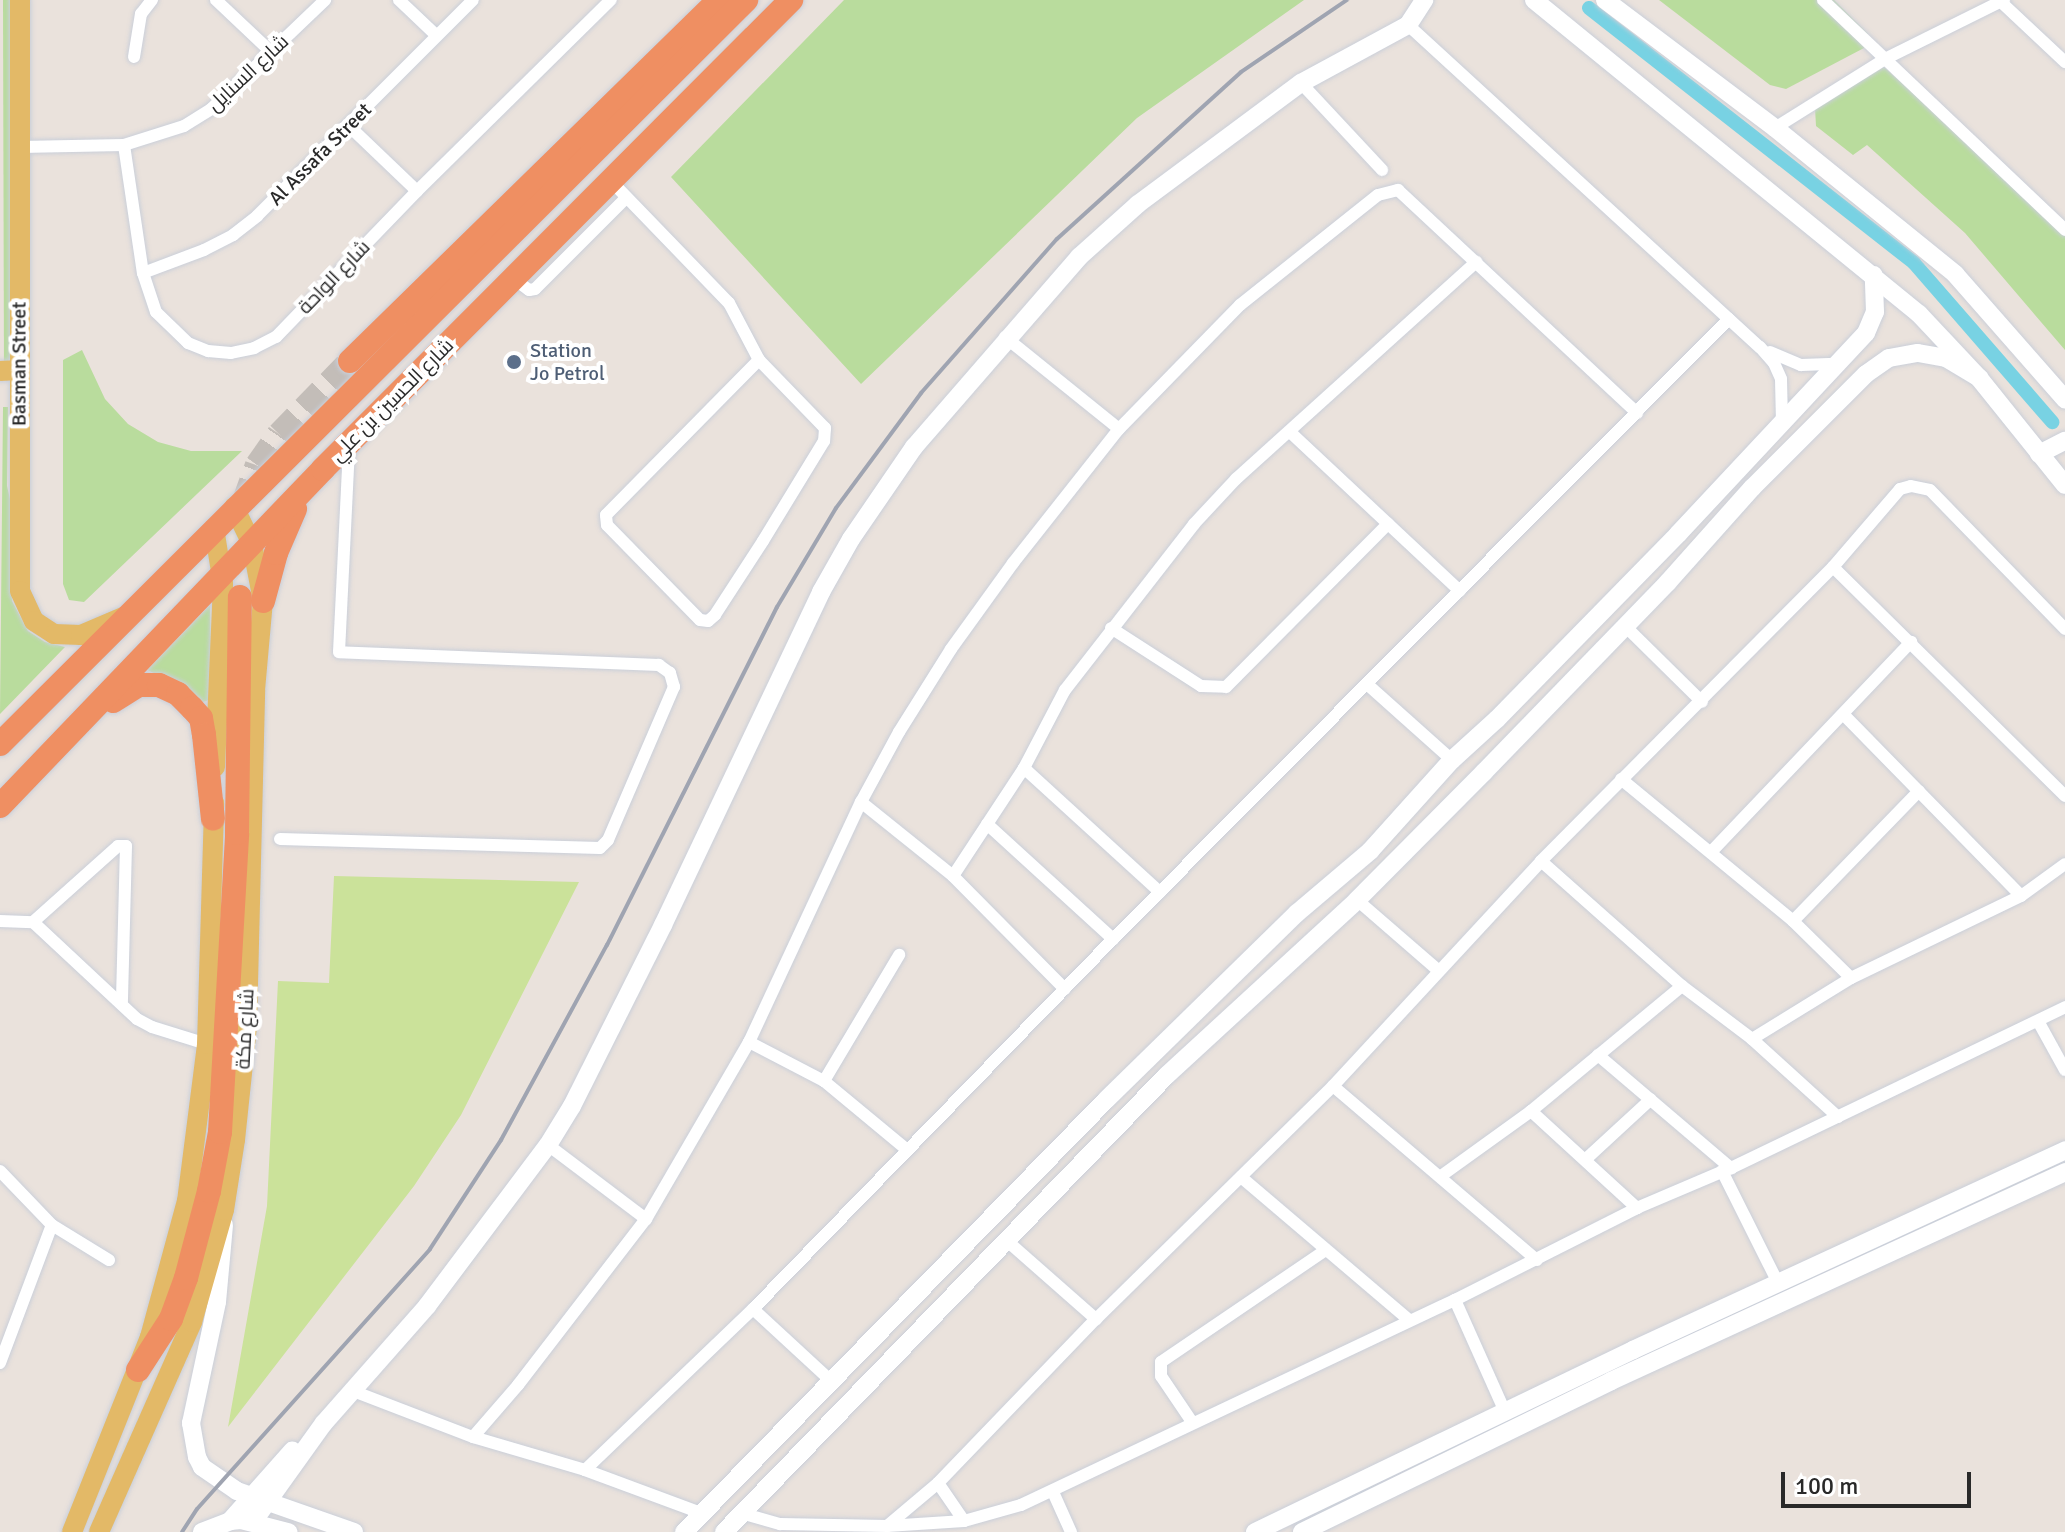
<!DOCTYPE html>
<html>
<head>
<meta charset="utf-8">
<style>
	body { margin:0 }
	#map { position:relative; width:2065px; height:1532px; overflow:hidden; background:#eae2dc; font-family:Signika,Cairo,sans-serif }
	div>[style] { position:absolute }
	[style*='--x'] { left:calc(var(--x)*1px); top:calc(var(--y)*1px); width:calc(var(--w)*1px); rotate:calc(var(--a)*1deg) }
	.green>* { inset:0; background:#b9dc9d }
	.pitch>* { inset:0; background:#cbe29a }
	.canal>* { height:14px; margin:-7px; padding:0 7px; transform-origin:7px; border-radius:7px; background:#78d2e3 }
	.highway-tunnel>* { height:24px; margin-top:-12px; transform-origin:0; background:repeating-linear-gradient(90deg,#c3bdb8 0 24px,transparent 0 36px) }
	.roads { filter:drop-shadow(0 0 2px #cacfd9) drop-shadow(0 0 2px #cacfd9) }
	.street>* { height:12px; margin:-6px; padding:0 6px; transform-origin:6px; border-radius:6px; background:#fff }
	.secondary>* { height:18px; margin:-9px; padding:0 9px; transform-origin:9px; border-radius:9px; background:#fff }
	.primary>* { height:20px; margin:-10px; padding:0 10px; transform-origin:10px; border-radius:10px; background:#e3b967 }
	.highway>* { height:24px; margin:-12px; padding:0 12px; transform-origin:12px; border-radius:12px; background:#ef8f62 }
	.rail>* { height:4px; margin:-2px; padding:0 2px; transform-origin:2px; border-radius:2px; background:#9fa4b1 }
	.dots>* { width:22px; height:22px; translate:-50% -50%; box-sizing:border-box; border:4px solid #fff; border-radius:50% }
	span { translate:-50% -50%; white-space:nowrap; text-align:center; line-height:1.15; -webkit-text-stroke:8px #fff; paint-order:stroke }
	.street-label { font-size:20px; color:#292929 }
	.service-label { font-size:20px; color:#4e5e75 }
	.left { translate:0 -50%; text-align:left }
	.scale { position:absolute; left:1781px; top:1472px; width:190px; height:36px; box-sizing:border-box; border:4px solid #292929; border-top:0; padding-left:10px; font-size:24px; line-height:28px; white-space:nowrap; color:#292929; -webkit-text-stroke:6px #fff; paint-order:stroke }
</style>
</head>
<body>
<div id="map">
	<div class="green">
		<i style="clip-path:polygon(3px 0,12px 0,13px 352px,4px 370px)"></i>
		<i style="clip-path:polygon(844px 0,1304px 0,1137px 118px,861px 384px,671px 177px)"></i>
		<i style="clip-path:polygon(1659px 0,1834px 0,1868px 34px,1864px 48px,1786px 89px,1770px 85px)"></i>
		<i style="clip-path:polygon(1884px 67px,2065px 231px,2065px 350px,1965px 233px,1867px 145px,1853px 155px,1816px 126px,1815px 108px)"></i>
		<i style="clip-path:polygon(82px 350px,105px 399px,128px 424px,158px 442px,191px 451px,242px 451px,84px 602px,69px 600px,63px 584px,63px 360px)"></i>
		<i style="clip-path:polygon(3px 407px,8px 407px,7px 486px,13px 512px,12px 601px,28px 631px,45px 642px,65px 647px,0 714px)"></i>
		<i style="clip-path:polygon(210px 605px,212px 699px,203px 702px,184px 686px,147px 670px)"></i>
	</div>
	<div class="pitch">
		<i style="clip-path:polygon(334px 876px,579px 882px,461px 1115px,414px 1186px,228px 1427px,267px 1206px,278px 981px,329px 983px)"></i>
	</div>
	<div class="canal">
		<i style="--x:1589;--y:8;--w:413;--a:38.1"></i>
		<i style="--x:1914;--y:263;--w:211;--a:49"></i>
	</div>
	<div class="highway-tunnel">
		<i style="--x:243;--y:504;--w:41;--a:-70.3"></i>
		<i style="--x:257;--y:465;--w:38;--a:-55"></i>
		<i style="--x:279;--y:434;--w:102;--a:-45.8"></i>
	</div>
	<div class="roads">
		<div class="street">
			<i style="--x:216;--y:0;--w:76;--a:43.4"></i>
			<i style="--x:399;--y:0;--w:51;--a:43.4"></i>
			<i style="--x:1823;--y:0;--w:334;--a:43.5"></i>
			<i style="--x:2001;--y:2;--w:88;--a:43.2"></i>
			<i style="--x:1408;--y:25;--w:477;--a:42.5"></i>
			<i style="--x:1760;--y:347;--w:21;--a:49"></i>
			<i style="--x:1774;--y:363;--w:17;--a:66"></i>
			<i style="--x:1781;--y:379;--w:44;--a:88.7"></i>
			<i style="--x:134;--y:57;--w:44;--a:-80.8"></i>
			<i style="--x:141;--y:14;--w:18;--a:-52"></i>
			<i style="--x:1301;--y:83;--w:119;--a:47"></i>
			<i style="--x:349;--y:126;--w:94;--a:43.7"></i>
			<i style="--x:1775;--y:128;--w:130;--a:-32.1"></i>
			<i style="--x:1885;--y:59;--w:133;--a:-26.4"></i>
			<i style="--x:124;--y:145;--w:129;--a:81.6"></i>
			<i style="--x:143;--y:273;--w:41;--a:71.6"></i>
			<i style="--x:156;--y:312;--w:45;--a:44.1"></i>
			<i style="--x:188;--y:343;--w:22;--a:22"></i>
			<i style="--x:208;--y:351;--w:23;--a:5"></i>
			<i style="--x:231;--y:353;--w:24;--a:-12"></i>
			<i style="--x:254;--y:348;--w:25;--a:-27"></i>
			<i style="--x:276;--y:337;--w:203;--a:-46"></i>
			<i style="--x:417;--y:191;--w:272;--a:-44.6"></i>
			<i style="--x:20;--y:147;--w:104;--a:-1.1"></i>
			<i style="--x:124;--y:145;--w:63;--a:-17.6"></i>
			<i style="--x:184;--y:126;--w:32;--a:-32"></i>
			<i style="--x:211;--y:109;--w:158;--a:-43.7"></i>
			<i style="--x:611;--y:181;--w:170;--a:46"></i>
			<i style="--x:729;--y:303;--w:64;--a:62.2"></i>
			<i style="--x:759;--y:360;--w:95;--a:45.9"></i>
			<i style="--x:825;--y:428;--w:13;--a:94"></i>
			<i style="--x:824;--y:441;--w:117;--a:121.4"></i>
			<i style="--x:763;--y:541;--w:88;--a:123"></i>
			<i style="--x:715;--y:615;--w:9;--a:139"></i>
			<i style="--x:708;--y:621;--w:8;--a:-173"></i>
			<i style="--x:700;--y:620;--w:133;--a:-134.4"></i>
			<i style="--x:607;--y:525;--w:10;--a:-96"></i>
			<i style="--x:606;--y:515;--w:218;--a:-45.4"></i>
			<i style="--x:143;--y:273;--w:65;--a:-20.7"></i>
			<i style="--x:204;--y:250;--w:33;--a:-27"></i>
			<i style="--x:233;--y:235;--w:31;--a:-38"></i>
			<i style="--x:257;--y:216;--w:305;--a:-45"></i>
			<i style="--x:513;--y:278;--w:20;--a:37"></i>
			<i style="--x:529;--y:290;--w:6;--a:-9"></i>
			<i style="--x:535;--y:289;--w:129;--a:-45"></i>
			<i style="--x:1005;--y:337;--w:146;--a:38.9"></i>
			<i style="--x:1770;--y:352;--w:34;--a:23"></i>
			<i style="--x:1801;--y:365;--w:35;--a:-2"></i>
			<i style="--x:1291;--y:433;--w:231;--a:43.1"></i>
			<i style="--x:1833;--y:567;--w:326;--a:44.6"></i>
			<i style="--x:1625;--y:626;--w:108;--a:44.6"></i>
			<i style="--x:1111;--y:628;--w:107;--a:32.8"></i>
			<i style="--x:1201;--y:686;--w:25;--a:2"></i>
			<i style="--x:1226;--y:687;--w:230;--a:-45.2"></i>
			<i style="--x:1368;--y:685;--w:113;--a:41.8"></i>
			<i style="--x:1844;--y:715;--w:253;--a:45.6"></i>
			<i style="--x:1024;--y:768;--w:184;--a:42.4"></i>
			<i style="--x:1621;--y:779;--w:223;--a:39.5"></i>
			<i style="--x:1793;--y:921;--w:81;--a:44.5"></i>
			<i style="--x:861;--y:802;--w:118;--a:38.8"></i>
			<i style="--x:953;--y:876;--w:159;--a:45.3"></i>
			<i style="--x:987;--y:824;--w:171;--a:42.4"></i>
			<i style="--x:280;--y:839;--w:320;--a:1.6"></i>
			<i style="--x:600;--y:848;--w:11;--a:-45"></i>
			<i style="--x:608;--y:840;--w:167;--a:-66.7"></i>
			<i style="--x:674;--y:687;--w:15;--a:-106"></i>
			<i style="--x:670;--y:673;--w:14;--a:-144"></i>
			<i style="--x:659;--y:665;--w:320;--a:-177.7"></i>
			<i style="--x:339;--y:652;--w:207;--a:-87.2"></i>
			<i style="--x:1712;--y:851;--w:289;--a:-46.4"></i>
			<i style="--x:1541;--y:861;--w:188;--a:41.6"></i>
			<i style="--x:1682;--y:986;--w:88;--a:37.1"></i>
			<i style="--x:1752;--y:1039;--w:116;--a:42.2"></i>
			<i style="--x:953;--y:876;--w:129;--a:-56.7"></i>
			<i style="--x:1024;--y:768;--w:88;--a:-62.3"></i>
			<i style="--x:1065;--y:690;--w:210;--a:-52.1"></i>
			<i style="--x:1194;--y:524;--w:62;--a:-47"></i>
			<i style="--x:1236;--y:479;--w:324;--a:-42.1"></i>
			<i style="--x:1357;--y:900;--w:108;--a:40.9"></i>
			<i style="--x:0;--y:921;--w:33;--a:2"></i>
			<i style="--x:33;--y:922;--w:142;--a:43"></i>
			<i style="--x:137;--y:1019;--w:17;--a:28"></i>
			<i style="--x:152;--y:1027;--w:58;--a:17.2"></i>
			<i style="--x:1793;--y:921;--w:181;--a:-45.9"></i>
			<i style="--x:33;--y:922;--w:114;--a:-41.8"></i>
			<i style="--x:118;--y:846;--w:8;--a:0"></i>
			<i style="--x:126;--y:846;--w:158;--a:91.5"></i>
			<i style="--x:2038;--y:1021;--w:56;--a:61.1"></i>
			<i style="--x:1752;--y:1039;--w:116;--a:-31.6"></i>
			<i style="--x:1851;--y:978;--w:189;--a:-25.8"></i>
			<i style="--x:2021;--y:896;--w:54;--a:-36"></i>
			<i style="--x:749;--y:1042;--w:85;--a:27.5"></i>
			<i style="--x:824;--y:1081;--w:108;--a:39.7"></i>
			<i style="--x:1598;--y:1055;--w:175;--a:40.4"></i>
			<i style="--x:824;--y:1081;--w:147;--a:-59.2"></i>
			<i style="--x:1333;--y:1086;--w:268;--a:40.5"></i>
			<i style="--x:1531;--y:1111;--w:144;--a:42.5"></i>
			<i style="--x:548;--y:1145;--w:123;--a:37.1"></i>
			<i style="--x:1586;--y:1159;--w:88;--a:-42.7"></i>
			<i style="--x:0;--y:1171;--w:75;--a:46.1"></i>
			<i style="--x:52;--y:1225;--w:67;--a:31.6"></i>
			<i style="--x:1722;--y:1171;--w:127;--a:63.4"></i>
			<i style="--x:1441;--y:1176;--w:111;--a:-35.8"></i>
			<i style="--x:1531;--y:1111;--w:196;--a:-39.6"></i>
			<i style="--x:1241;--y:1177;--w:221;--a:40.4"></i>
			<i style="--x:1006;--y:1240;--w:120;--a:41.3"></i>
			<i style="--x:1455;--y:1300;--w:123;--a:65.9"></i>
			<i style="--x:753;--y:1309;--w:106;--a:42.7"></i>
			<i style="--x:0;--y:1363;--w:147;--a:-69.4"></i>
			<i style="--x:353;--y:1391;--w:129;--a:21"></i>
			<i style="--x:473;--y:1437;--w:117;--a:16.4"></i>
			<i style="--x:585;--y:1470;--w:124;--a:20.3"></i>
			<i style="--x:1192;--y:1422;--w:55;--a:-124"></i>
			<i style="--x:1161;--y:1376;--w:14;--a:-90"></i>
			<i style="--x:1161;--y:1362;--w:199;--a:-34.2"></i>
			<i style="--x:473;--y:1437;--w:69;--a:-49.1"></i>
			<i style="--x:518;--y:1385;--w:210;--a:-52.4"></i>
			<i style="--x:646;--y:1219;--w:205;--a:-59.8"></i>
			<i style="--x:749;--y:1042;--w:265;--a:-65"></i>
			<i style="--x:861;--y:802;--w:80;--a:-61.5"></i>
			<i style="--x:899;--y:732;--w:98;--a:-57.9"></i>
			<i style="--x:951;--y:649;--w:106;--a:-54.2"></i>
			<i style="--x:1013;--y:563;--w:171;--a:-51.7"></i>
			<i style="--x:1119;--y:429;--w:173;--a:-45.7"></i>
			<i style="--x:1240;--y:305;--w:176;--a:-38.6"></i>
			<i style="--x:1378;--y:195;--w:21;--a:-14"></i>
			<i style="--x:1398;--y:190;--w:327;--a:43"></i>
			<i style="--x:585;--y:1470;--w:233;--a:-43.8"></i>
			<i style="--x:753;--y:1309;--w:516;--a:-45.78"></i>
			<i style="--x:1113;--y:939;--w:874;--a:-45.19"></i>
			<i style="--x:938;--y:1483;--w:46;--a:55.6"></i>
			<i style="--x:1053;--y:1492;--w:44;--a:65.8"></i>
			<i style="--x:741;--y:1513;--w:41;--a:15.8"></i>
			<i style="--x:780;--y:1524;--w:107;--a:1.1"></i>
			<i style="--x:887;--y:1526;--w:77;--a:-3.7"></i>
			<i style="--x:964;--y:1521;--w:59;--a:-15.7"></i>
			<i style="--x:1021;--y:1505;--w:480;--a:-25.3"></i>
			<i style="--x:1455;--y:1300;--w:204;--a:-26.8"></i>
			<i style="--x:1637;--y:1208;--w:102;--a:-23.1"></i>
			<i style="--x:1731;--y:1168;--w:371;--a:-25.7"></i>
			<i style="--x:887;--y:1526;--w:67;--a:-40.1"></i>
			<i style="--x:938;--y:1483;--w:228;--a:-46.1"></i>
			<i style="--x:1096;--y:1319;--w:332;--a:-44.5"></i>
			<i style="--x:1333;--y:1086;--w:306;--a:-47.2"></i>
			<i style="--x:1541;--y:861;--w:414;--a:-45.2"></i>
			<i style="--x:1833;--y:567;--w:103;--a:-49.3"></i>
			<i style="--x:1900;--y:489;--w:11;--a:-15"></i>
			<i style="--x:1911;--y:486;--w:19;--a:12"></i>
			<i style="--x:1930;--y:490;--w:194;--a:45.8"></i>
		</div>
		<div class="secondary">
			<i style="--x:1534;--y:0;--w:497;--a:39.2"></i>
			<i style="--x:1919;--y:314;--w:88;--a:46.8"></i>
			<i style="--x:1979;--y:378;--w:137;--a:51.2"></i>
			<i style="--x:1605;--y:0;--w:213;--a:37"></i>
			<i style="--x:1775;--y:128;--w:232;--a:39"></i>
			<i style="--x:1955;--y:274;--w:167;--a:48.7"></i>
			<i style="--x:2039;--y:454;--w:29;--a:-27"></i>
			<i style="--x:224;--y:1225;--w:77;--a:95.2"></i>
			<i style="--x:217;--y:1302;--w:124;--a:102.1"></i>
			<i style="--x:191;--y:1423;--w:35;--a:80"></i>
			<i style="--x:197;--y:1457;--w:11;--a:63"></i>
			<i style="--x:202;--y:1467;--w:42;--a:34.4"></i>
			<i style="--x:237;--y:1491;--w:124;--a:19.3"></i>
			<i style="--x:230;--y:1521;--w:94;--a:-48.5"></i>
			<i style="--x:253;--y:1522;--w:122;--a:-54.4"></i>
			<i style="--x:324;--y:1423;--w:156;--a:-48.6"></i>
			<i style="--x:427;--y:1306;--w:201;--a:-53.1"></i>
			<i style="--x:548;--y:1145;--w:46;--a:-58.4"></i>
			<i style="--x:572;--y:1106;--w:203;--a:-63.3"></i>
			<i style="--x:663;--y:925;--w:369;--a:-64.6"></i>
			<i style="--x:821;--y:592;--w:61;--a:-60.5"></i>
			<i style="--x:851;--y:539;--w:112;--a:-55.6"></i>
			<i style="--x:914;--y:447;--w:252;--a:-49"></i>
			<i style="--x:1079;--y:257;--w:79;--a:-41.9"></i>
			<i style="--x:1138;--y:204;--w:203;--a:-36.6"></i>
			<i style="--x:1301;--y:83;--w:122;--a:-28.5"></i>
			<i style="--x:1408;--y:25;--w:30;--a:-57"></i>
			<i style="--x:202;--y:1532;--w:30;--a:-21"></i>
			<i style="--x:230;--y:1521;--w:11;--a:-5"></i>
			<i style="--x:241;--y:1520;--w:49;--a:14.3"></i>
			<i style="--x:684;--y:1532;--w:605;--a:-45.67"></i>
			<i style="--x:1107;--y:1099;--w:266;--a:-44.4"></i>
			<i style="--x:1297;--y:913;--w:96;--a:-40.3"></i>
			<i style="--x:1370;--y:851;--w:122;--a:-48"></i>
			<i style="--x:1452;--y:760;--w:61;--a:-42.3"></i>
			<i style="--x:1497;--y:719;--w:259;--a:-45.6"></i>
			<i style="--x:1678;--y:534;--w:275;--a:-46.9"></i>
			<i style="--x:1866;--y:333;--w:23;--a:-67"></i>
			<i style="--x:1875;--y:312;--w:37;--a:-92"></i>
			<i style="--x:724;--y:1532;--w:636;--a:-45.89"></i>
			<i style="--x:1167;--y:1075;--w:258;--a:-42.6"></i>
			<i style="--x:1357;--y:900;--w:180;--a:-45.2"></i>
			<i style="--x:1484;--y:772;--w:264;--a:-45.9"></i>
			<i style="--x:1668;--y:582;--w:126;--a:-48.2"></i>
			<i style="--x:1752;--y:488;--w:161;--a:-45"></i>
			<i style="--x:1866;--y:374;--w:28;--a:-35"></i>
			<i style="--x:1889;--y:358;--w:29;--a:-10"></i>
			<i style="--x:1918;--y:353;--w:28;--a:10"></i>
			<i style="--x:1946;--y:358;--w:39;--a:31"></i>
			<i style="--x:1255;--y:1532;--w:420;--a:-25.7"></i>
			<i style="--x:1633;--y:1350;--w:476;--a:-24.8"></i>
			<i style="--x:1302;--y:1532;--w:344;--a:-26"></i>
			<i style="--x:1611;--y:1381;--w:500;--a:-24.7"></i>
		</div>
		<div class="primary">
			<i style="--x:20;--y:0;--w:591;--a:90"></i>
			<i style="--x:20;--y:591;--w:33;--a:65"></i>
			<i style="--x:34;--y:621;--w:24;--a:33"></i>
			<i style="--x:54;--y:634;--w:27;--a:2"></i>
			<i style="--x:81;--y:635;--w:46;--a:-23.2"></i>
			<i style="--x:0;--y:371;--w:20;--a:-3"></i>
			<i style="--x:214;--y:528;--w:57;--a:80.9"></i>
			<i style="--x:223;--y:584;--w:183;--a:92.5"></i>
			<i style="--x:72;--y:1532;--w:210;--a:-68.2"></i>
			<i style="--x:150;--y:1337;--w:141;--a:-74.8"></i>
			<i style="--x:187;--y:1201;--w:158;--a:-82.7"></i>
			<i style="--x:207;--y:1044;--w:241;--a:-88.3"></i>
			<i style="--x:99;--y:1532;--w:230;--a:-66.1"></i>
			<i style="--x:192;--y:1322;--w:116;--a:-74.1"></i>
			<i style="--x:224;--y:1210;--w:71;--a:-81.1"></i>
			<i style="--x:235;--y:1140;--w:116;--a:-84"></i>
			<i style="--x:247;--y:1025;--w:335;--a:-88.6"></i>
			<i style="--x:255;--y:690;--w:89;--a:-84.9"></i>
			<i style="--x:263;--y:601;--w:58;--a:-100.9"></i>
			<i style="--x:252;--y:544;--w:41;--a:-115.9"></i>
		</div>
		<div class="highway">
			<i style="--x:350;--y:361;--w:516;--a:-44.37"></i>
			<i style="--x:263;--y:601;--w:50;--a:-74.8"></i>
			<i style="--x:276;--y:553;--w:48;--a:-66.6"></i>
			<i style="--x:113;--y:701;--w:31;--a:-32"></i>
			<i style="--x:139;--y:685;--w:20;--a:0"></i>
			<i style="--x:159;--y:685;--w:21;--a:25"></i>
			<i style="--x:178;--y:694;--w:20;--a:45"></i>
			<i style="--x:192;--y:708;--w:13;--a:48"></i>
			<i style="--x:201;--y:718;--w:17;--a:80"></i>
			<i style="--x:204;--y:735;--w:84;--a:83.9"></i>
			<i style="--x:0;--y:744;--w:1054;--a:-44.92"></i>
			<i style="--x:0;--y:806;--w:467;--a:-46.2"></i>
			<i style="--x:323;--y:469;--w:663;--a:-45.06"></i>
			<i style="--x:138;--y:1370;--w:61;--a:-57.1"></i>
			<i style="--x:171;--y:1319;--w:44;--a:-69.9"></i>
			<i style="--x:186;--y:1278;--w:90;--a:-75.2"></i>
			<i style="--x:209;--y:1191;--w:60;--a:-79.4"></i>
			<i style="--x:220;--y:1132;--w:299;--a:-86.7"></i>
			<i style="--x:237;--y:833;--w:236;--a:-89.3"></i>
		</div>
	</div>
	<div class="rail">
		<i style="--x:182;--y:1532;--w:27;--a:-57"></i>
		<i style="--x:197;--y:1509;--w:349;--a:-48.1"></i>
		<i style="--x:430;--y:1249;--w:130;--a:-56.9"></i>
		<i style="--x:501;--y:1140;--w:222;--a:-61.5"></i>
		<i style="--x:607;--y:945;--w:378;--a:-63.3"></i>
		<i style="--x:777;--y:607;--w:115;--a:-59.2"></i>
		<i style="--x:836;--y:508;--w:143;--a:-53.5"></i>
		<i style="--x:921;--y:393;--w:205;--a:-48.6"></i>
		<i style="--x:1057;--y:239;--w:248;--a:-42.2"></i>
		<i style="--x:1241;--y:72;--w:128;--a:-34.2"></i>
	</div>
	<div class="dots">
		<i style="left:514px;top:362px;background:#5c6f8a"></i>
	</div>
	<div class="street-label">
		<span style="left:248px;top:73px;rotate:-43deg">شارع السنايل</span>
		<span style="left:320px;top:154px;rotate:-45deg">Al Assafa Street</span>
		<span style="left:334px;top:277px;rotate:-46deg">شارع الواحة</span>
		<span style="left:19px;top:364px;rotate:-90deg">Basman Street</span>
		<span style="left:392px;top:400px;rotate:-45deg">شارع الحسين بن علي</span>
		<span style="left:245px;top:1029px;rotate:-87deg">شارع مكة</span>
	</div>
	<div class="service-label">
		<span class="left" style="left:530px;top:362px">Station<br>Jo Petrol</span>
	</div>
	<div class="scale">100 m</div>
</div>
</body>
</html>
